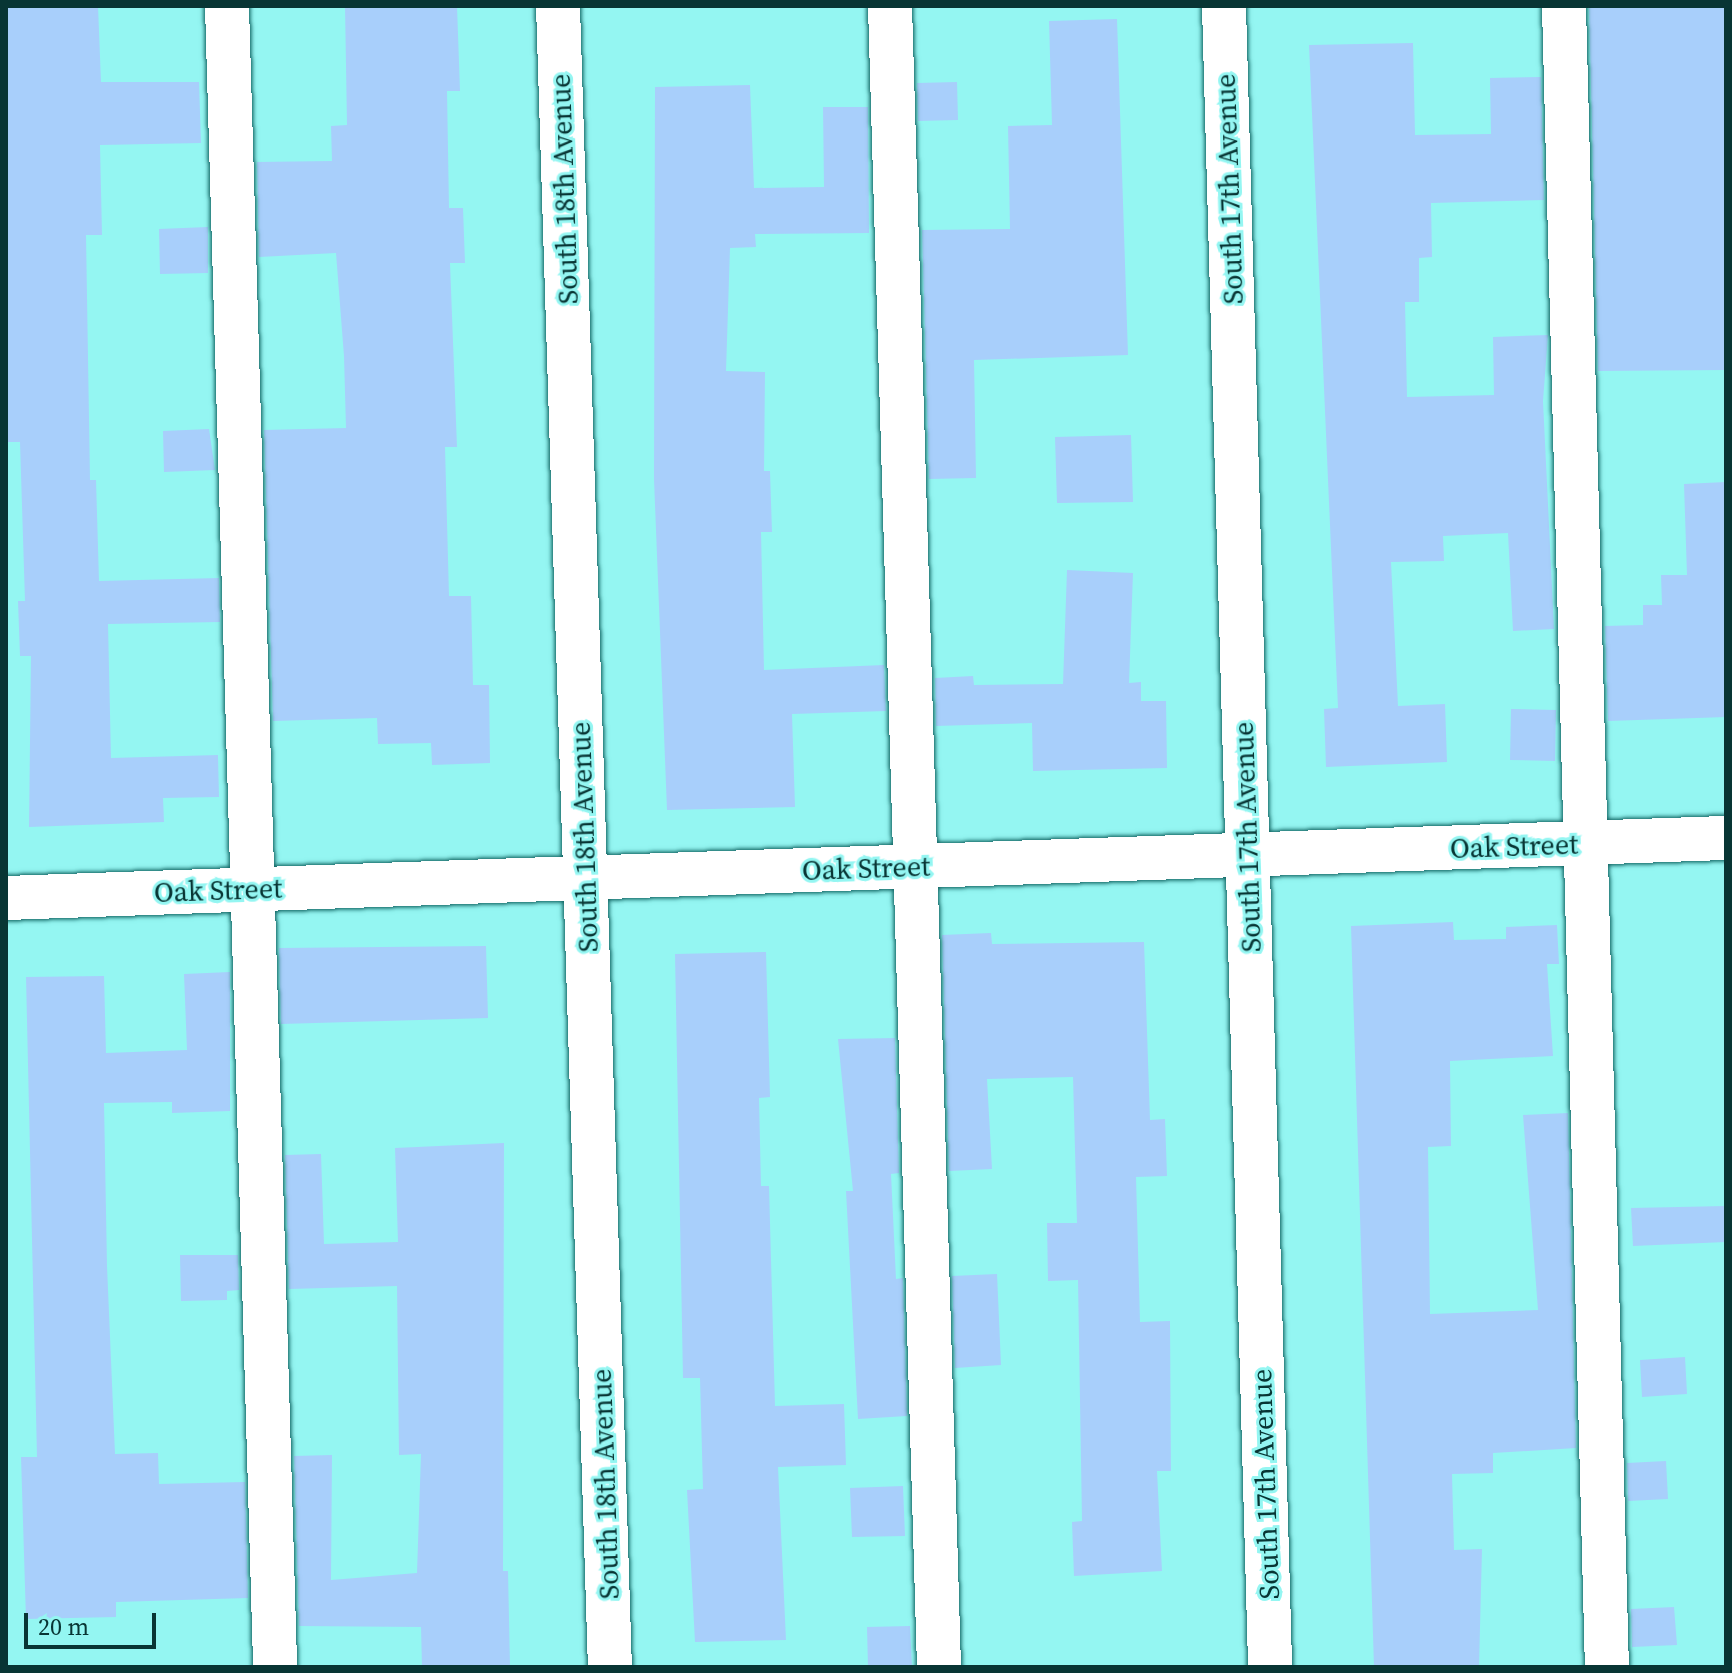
<!DOCTYPE html>
<html>
<head>
<meta charset="utf-8">
<style>
	body { margin:0 }
	#map { position:relative; width:1732px; height:1673px; overflow:hidden; background:#94f6f2; font-family:"Source Serif 4",serif }
	div>[style] { position:absolute }
	[style*='--x'] { left:calc(var(--x)*1px); top:calc(var(--y)*1px); width:calc(var(--w)*1px); rotate:calc(var(--a)*1deg) }
	.building>* { inset:0; background:#a8cffb }
	.roads { filter:drop-shadow(0 0 2px #126664) drop-shadow(0 0 2px #126664) }
	.minor>* { height:44px; margin:-22px; padding:0 22px; transform-origin:22px; border-radius:22px; background:#fff }
	span { translate:-50% -50%; white-space:nowrap; text-align:center; line-height:1.15; -webkit-text-stroke:6px #94f6f2; paint-order:stroke }
	.street-label { font-size:28px; color:#083534 }
	.frame { position:absolute; inset:0; border:8px solid #083534; pointer-events:none }
	.scale { position:absolute; left:24px; top:1613px; width:132px; height:36px; box-sizing:border-box; border:4px solid #083534; border-top:0; padding-left:10px; font-size:24px; line-height:28px; white-space:nowrap; color:#083534; -webkit-text-stroke:6px #94f6f2; paint-order:stroke }
</style>
</head>
<body>
<div id="map">
	<div class="building">
		<i style="clip-path:polygon(6px 6px,98px 6px,101px 82px,199px 82px,201px 143px,100px 145px,102px 235px,86px 235px,90px 480px,96px 480px,99px 581px,219px 578px,220px 622px,108px 624px,111px 758px,218px 755px,219px 797px,163px 798px,164px 822px,29px 827px,31px 656px,20px 656px,18px 601px,25px 601px,20px 442px,6px 442px)"></i>
		<i style="clip-path:polygon(345px 6px,457px 6px,460px 91px,447px 91px,449px 208px,463px 208px,465px 263px,450px 263px,457px 447px,445px 447px,449px 596px,471px 596px,473px 685px,489px 685px,490px 763px,432px 765px,431px 743px,378px 744px,377px 718px,273px 721px,264px 430px,346px 428px,344px 356px,336px 253px,259px 257px,257px 162px,332px 161px,331px 126px,347px 125px)"></i>
		<i style="clip-path:polygon(1589px 6px,1726px 6px,1726px 370px,1598px 371px)"></i>
		<i style="clip-path:polygon(1117px 19px,1128px 355px,974px 360px,976px 478px,929px 479px,922px 230px,1010px 229px,1008px 126px,1052px 125px,1049px 21px)"></i>
		<i style="clip-path:polygon(1413px 43px,1415px 135px,1491px 134px,1490px 78px,1541px 77px,1544px 200px,1431px 203px,1432px 257px,1419px 258px,1419px 302px,1405px 302px,1407px 397px,1494px 395px,1493px 337px,1548px 335px,1543px 401px,1554px 629px,1513px 631px,1508px 533px,1443px 536px,1444px 561px,1391px 562px,1398px 706px,1445px 704px,1447px 762px,1326px 767px,1324px 709px,1338px 708px,1309px 45px)"></i>
		<i style="clip-path:polygon(957px 82px,958px 120px,918px 121px,917px 83px)"></i>
		<i style="clip-path:polygon(750px 85px,754px 188px,824px 187px,823px 107px,868px 107px,869px 233px,755px 234px,756px 247px,730px 248px,726px 371px,765px 372px,764px 471px,770px 471px,772px 532px,761px 532px,764px 670px,884px 665px,886px 711px,792px 714px,795px 807px,667px 810px,654px 479px,655px 87px)"></i>
		<i style="clip-path:polygon(208px 227px,208px 273px,160px 274px,159px 229px)"></i>
		<i style="clip-path:polygon(209px 429px,215px 470px,164px 472px,163px 431px)"></i>
		<i style="clip-path:polygon(1131px 435px,1133px 502px,1057px 503px,1055px 437px)"></i>
		<i style="clip-path:polygon(1726px 482px,1726px 717px,1608px 721px,1605px 626px,1643px 625px,1643px 605px,1662px 605px,1661px 575px,1687px 575px,1684px 484px)"></i>
		<i style="clip-path:polygon(1067px 570px,1133px 573px,1129px 683px,1141px 682px,1141px 701px,1166px 701px,1167px 768px,1033px 771px,1032px 723px,936px 726px,935px 678px,973px 676px,974px 685px,1063px 684px)"></i>
		<i style="clip-path:polygon(1511px 709px,1556px 710px,1555px 761px,1510px 760px)"></i>
		<i style="clip-path:polygon(1453px 922px,1454px 940px,1506px 939px,1506px 927px,1557px 925px,1559px 964px,1547px 964px,1553px 1056px,1450px 1061px,1451px 1146px,1428px 1147px,1430px 1314px,1538px 1310px,1523px 1115px,1568px 1113px,1576px 1448px,1493px 1453px,1493px 1473px,1452px 1474px,1454px 1550px,1482px 1549px,1479px 1667px,1374px 1667px,1351px 926px)"></i>
		<i style="clip-path:polygon(991px 933px,992px 944px,1144px 942px,1150px 1120px,1165px 1119px,1167px 1176px,1136px 1177px,1140px 1322px,1170px 1321px,1171px 1471px,1157px 1471px,1162px 1571px,1074px 1576px,1072px 1522px,1082px 1521px,1078px 1280px,1048px 1281px,1047px 1223px,1077px 1223px,1073px 1077px,987px 1079px,992px 1169px,949px 1171px,942px 935px)"></i>
		<i style="clip-path:polygon(486px 946px,488px 1018px,281px 1024px,279px 948px)"></i>
		<i style="clip-path:polygon(766px 952px,770px 1097px,759px 1098px,761px 1186px,769px 1186px,775px 1406px,844px 1404px,846px 1465px,778px 1467px,786px 1640px,695px 1642px,687px 1490px,703px 1489px,700px 1378px,683px 1378px,675px 954px)"></i>
		<i style="clip-path:polygon(230px 972px,230px 1111px,172px 1113px,172px 1102px,104px 1103px,107px 1266px,115px 1454px,158px 1453px,159px 1484px,245px 1482px,248px 1598px,116px 1602px,116px 1617px,26px 1619px,21px 1457px,37px 1457px,26px 977px,104px 976px,106px 1053px,187px 1050px,184px 974px)"></i>
		<i style="clip-path:polygon(895px 1038px,899px 1173px,891px 1174px,896px 1279px,903px 1278px,907px 1416px,858px 1419px,846px 1191px,853px 1191px,838px 1039px)"></i>
		<i style="clip-path:polygon(504px 1143px,503px 1571px,508px 1571px,510px 1667px,422px 1667px,421px 1627px,299px 1626px,294px 1456px,332px 1455px,331px 1580px,417px 1573px,421px 1454px,399px 1455px,397px 1286px,289px 1289px,285px 1155px,321px 1154px,324px 1244px,398px 1242px,395px 1148px)"></i>
		<i style="clip-path:polygon(1726px 1206px,1726px 1242px,1633px 1246px,1631px 1208px)"></i>
		<i style="clip-path:polygon(180px 1255px,238px 1255px,239px 1290px,227px 1291px,227px 1300px,181px 1301px)"></i>
		<i style="clip-path:polygon(997px 1274px,1001px 1365px,955px 1368px,952px 1276px)"></i>
		<i style="clip-path:polygon(1685px 1357px,1687px 1394px,1642px 1397px,1640px 1360px)"></i>
		<i style="clip-path:polygon(1666px 1461px,1668px 1499px,1628px 1501px,1627px 1463px)"></i>
		<i style="clip-path:polygon(903px 1486px,905px 1536px,852px 1537px,850px 1488px)"></i>
		<i style="clip-path:polygon(1674px 1607px,1677px 1645px,1632px 1647px,1631px 1609px)"></i>
		<i style="clip-path:polygon(910px 1626px,912px 1667px,868px 1667px,867px 1627px)"></i>
	</div>
	<div class="roads">
		<div class="minor">
			<i style="--x:227;--y:6;--w:1662;--a:88.34"></i>
			<i style="--x:558;--y:6;--w:1662;--a:88.21"></i>
			<i style="--x:890;--y:6;--w:1662;--a:88.31"></i>
			<i style="--x:1224;--y:6;--w:1662;--a:88.41"></i>
			<i style="--x:1564;--y:6;--w:1662;--a:88.52"></i>
			<i style="--x:6;--y:898;--w:1721;--a:-2"></i>
		</div>
	</div>
	<div class="street-label">
		<span style="left:564px;top:189px;rotate:-92deg">South 18th Avenue</span>
		<span style="left:1229px;top:189px;rotate:-92deg">South 17th Avenue</span>
		<span style="left:584px;top:837px;rotate:-92deg">South 18th Avenue</span>
		<span style="left:1247px;top:837px;rotate:-92deg">South 17th Avenue</span>
		<span style="left:1514px;top:846px;rotate:-2deg">Oak Street</span>
		<span style="left:866px;top:868px;rotate:-2deg">Oak Street</span>
		<span style="left:218px;top:890px;rotate:-2deg">Oak Street</span>
		<span style="left:605px;top:1484px;rotate:-92deg">South 18th Avenue</span>
		<span style="left:1265px;top:1484px;rotate:-92deg">South 17th Avenue</span>
	</div>
	<div class="frame"></div>
	<div class="scale">20 m</div>
</div>
</body>
</html>
